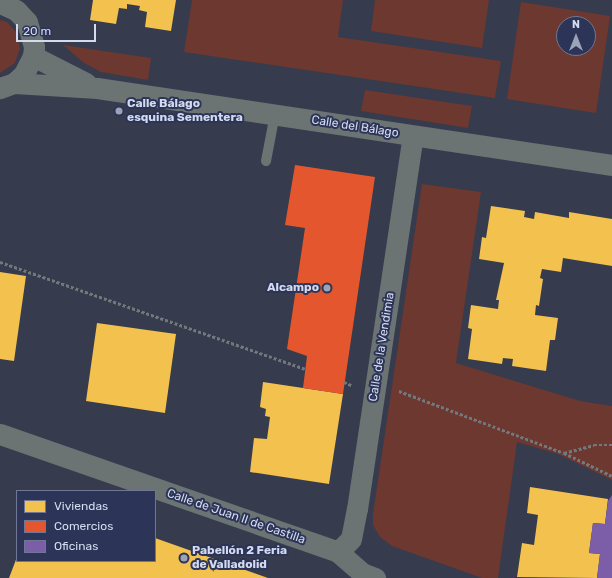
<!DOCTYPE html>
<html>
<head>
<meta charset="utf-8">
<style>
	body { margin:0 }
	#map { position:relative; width:612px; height:578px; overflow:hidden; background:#363b4d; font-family:Rubik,sans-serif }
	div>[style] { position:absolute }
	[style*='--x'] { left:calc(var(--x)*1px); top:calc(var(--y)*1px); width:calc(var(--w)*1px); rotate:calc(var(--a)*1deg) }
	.green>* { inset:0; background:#6c3830 }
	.homes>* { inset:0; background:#f2c14e }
	.shops>* { inset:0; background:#e4572e }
	.offices>* { inset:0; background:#7b5ea7 }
	.path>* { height:2.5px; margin-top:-1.25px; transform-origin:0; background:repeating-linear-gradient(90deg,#72797c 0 3px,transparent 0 5px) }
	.lane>* { height:10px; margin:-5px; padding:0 5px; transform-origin:5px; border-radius:5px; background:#6b7373 }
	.street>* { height:21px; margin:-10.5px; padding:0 10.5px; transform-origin:10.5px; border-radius:10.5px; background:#6b7373 }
	.dots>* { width:11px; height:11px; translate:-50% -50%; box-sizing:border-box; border:2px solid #2c3557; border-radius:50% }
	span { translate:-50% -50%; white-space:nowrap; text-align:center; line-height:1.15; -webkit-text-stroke:4px #2c3557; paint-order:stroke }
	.poi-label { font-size:12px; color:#d4dbf0; font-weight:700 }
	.left { translate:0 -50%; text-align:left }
	.right { translate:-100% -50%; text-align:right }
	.street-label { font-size:12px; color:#d4dbf0 }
	.legend { position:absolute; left:16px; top:490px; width:140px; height:72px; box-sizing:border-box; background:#2c3557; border:1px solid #6f7794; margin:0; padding:5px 7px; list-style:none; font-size:12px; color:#d4dbf0 }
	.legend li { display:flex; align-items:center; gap:8px; height:20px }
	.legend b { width:20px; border:1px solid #6f7794 }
	.north { position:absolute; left:556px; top:16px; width:40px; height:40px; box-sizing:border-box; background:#2c3557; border:1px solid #6f7794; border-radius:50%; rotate:0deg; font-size:11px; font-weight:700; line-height:16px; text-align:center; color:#d4dbf0 }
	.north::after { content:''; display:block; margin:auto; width:14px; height:18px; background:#9da3b7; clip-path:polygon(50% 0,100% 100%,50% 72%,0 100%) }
	.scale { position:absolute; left:16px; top:24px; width:80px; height:18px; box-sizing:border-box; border:2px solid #d4dbf0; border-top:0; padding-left:5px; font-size:12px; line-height:14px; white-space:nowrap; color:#d4dbf0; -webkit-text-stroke:3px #2c3557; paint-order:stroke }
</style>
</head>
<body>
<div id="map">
	<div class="green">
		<i style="clip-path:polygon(192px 0,343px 0,338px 37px,501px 61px,495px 98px,184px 52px)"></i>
		<i style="clip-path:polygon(375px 0,489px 0,482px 48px,371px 31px)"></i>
		<i style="clip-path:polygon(evenodd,521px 2px,610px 16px,596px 113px,507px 99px,521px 2px,564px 24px,588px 24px,588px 48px,564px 48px,564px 24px)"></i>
		<i style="clip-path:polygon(0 20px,7px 22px,17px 33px,20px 48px,15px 63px,0 73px)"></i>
		<i style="clip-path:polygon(63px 45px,151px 58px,148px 80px,101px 72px,84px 63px)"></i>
		<i style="clip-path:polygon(365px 90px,472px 106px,468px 128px,361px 111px)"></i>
		<i style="clip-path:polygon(422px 184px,481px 192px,456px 363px,580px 401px,612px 406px,612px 480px,558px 454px,517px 442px,498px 578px,482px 578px,392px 546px,380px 537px,373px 525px,373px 514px)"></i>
	</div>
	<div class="homes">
		<i style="clip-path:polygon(93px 0,176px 0,171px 31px,145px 27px,147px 12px,139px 10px,140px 6px,127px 4px,127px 9px,119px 8px,116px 24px,90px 20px)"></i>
		<i style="clip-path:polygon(491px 206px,525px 211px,524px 217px,534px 219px,535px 212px,569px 218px,569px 212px,612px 219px,612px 266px,563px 258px,561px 272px,542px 269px,540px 278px,543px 279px,539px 306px,536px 305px,535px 315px,558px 318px,555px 340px,550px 340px,546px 371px,512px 366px,513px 359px,503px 358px,502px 364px,468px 359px,472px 329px,468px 328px,471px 305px,498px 309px,499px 300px,496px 300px,504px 263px,479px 259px,482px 237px,486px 238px)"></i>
		<i style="clip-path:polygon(0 272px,26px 276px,14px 361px,0 359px)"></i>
		<i style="clip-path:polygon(97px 323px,176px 334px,165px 413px,86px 401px)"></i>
		<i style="clip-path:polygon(263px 382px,343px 394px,329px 484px,250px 472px,254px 438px,267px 439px,270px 417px,265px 416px,266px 409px,260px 407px)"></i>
		<i style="clip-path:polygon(530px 487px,608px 499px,605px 524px,593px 523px,589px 553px,600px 554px,597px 578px,517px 577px,522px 543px,534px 545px,538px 515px,527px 513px)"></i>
		<i style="clip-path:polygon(155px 538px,268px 578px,9px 578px,17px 557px,17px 561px,155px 561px)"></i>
	</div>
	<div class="shops">
		<i style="clip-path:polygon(295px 165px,375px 177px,343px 394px,303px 388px,307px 356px,287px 349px,305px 228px,285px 225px)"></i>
	</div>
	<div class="offices">
		<i style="clip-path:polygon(612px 495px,612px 578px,597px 578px,600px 554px,589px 553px,593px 523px,605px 524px,608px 501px)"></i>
	</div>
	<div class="path">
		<i style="--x:0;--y:262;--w:323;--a:19.3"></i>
		<i style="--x:344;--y:382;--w:8;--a:23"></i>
		<i style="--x:399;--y:391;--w:176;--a:20.6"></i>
		<i style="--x:564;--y:453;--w:31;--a:-15"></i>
		<i style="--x:594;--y:445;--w:18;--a:0"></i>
		<i style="--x:564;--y:453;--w:53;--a:25.6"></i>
	</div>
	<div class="lane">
		<i style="--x:266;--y:161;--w:48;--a:-79.2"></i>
	</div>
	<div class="street">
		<i style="--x:0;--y:3;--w:17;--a:24"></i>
		<i style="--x:16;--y:10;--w:16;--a:47"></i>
		<i style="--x:27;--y:22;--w:26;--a:74"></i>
		<i style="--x:34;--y:47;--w:9;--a:96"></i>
		<i style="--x:33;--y:56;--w:20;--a:117"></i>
		<i style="--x:24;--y:74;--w:13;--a:138"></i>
		<i style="--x:14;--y:83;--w:15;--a:160"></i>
		<i style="--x:33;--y:56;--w:59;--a:27"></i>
		<i style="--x:14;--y:83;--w:83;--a:3.4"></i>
		<i style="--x:97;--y:88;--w:521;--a:8.5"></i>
		<i style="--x:0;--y:434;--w:358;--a:19.2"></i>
		<i style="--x:338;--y:552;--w:32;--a:41"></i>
		<i style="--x:362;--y:573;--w:14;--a:21"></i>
		<i style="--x:338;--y:552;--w:18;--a:-45"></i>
		<i style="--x:351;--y:539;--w:31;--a:-79"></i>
		<i style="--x:357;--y:509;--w:377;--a:-81.5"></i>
	</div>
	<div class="dots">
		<i style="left:119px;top:111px;background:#9da3b7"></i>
		<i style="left:327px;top:288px;background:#9da3b7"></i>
		<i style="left:184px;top:558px;background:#9da3b7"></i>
	</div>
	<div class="poi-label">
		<span class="left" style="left:127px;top:111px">Calle Bálago<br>esquina Sementera</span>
		<span class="right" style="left:319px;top:288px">Alcampo</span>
		<span class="left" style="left:192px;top:558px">Pabellón 2 Feria<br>de Valladolid</span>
	</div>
	<div class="street-label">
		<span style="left:355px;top:127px;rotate:9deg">Calle del Bálago</span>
		<span style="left:382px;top:347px;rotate:-81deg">Calle de la Vendimia</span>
		<span style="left:236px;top:517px;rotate:19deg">Calle de Juan II de Castilla</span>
	</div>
	<ul class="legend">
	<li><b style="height:11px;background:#f2c14e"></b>Viviendas</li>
	<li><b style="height:11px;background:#e4572e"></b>Comercios</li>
	<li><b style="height:11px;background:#7b5ea7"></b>Oficinas</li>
	</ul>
	<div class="north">N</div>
	<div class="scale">20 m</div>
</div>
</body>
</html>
